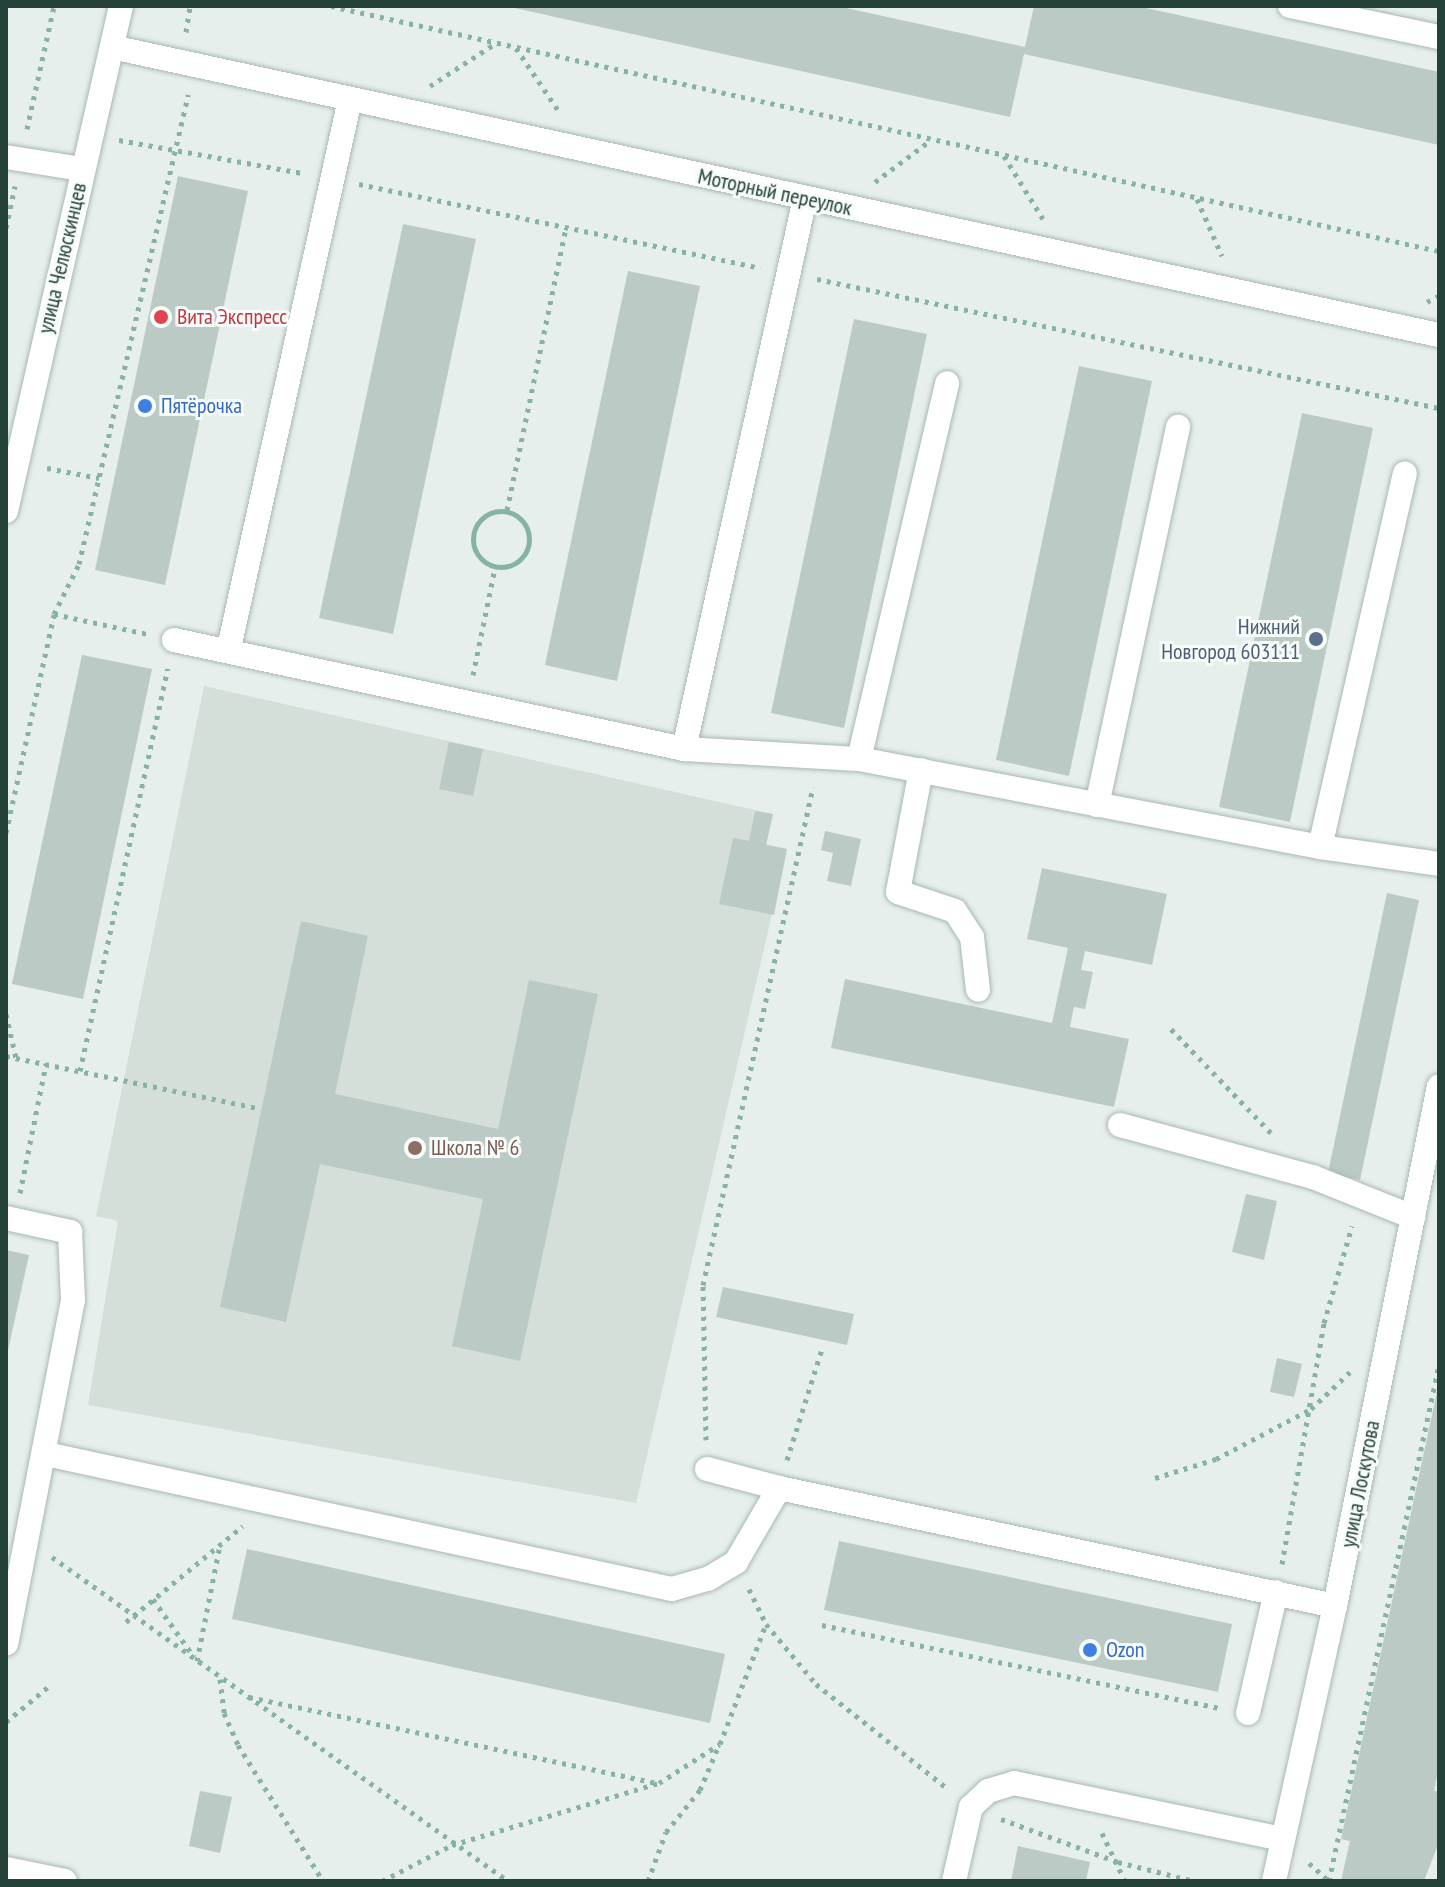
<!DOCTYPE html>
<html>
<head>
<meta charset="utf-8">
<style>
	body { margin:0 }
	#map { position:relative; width:1445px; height:1887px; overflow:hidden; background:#e6efeb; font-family:"PT Sans Narrow",sans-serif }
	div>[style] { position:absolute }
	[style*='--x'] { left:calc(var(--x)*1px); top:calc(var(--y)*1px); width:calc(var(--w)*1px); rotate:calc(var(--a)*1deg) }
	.built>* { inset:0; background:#d4dfda }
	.building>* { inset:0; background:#bbcac4 }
	.path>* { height:5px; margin-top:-2.5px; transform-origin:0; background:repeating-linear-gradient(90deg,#86b3a5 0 4px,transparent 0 10px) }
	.path>.ring { margin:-2.5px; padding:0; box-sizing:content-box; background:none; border:5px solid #86b3a5; border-radius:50% }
	.roads { filter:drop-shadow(0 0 2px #a8b8b2) drop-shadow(0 0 2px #a8b8b2) }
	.minor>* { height:24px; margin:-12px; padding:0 12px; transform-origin:12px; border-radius:12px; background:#fff }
	.dots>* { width:22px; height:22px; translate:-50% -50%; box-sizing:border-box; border:4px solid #f7fbf9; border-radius:50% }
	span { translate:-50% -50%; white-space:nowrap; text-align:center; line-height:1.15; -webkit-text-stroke:6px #f7fbf9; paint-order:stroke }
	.street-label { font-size:22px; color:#24423a }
	.health-label { font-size:22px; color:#be3a42 }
	.left { translate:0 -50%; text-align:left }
	.shop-label { font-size:22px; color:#366cbe }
	.service-label { font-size:22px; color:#4e5e75 }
	.right { translate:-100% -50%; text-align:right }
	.education-label { font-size:22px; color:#785e54 }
	.frame { position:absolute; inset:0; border:8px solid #24423a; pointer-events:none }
</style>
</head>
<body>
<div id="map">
	<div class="built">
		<i style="clip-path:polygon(204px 686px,773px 814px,766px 844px,787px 849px,636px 1503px,88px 1405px,118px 1221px,96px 1216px)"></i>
	</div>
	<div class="building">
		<i style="clip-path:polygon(837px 6px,1025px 47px,1034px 6px,1137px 6px,1439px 72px,1439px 145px,1024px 54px,1010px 117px,510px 7px)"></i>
		<i style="clip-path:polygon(178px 176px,248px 191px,165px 585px,95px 570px)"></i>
		<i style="clip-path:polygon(403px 224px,476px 239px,393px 634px,319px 618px)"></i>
		<i style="clip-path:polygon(628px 271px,700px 286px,617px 681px,545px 665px)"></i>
		<i style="clip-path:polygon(854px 319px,927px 334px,844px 728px,771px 713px)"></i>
		<i style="clip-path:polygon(1079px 366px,1152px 381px,1069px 776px,996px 760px)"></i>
		<i style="clip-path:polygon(1302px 413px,1373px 428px,1290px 822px,1219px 807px)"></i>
		<i style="clip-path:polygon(82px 655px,152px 669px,83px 999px,12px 984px)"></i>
		<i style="clip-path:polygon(449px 742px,483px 749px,473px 796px,439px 789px)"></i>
		<i style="clip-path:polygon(755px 811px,773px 814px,766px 845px,787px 849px,774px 915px,719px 904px,733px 838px,749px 841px)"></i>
		<i style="clip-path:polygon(825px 831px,861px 839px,851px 886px,827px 881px,833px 853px,821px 850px)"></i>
		<i style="clip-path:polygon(1042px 868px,1167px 894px,1152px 965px,1085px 951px,1081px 970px,1093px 972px,1085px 1009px,1074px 1007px,1070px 1027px,1129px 1039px,1114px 1107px,831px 1048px,845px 979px,1052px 1023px,1068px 948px,1027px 939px)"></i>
		<i style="clip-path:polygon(1387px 893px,1419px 900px,1360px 1180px,1328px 1173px)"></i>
		<i style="clip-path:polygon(301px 921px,368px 936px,335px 1094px,498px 1129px,529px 980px,598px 994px,520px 1361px,452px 1346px,483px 1199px,320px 1164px,286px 1322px,220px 1307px)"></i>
		<i style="clip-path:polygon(1246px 1194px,1277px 1201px,1264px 1260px,1232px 1252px)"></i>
		<i style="clip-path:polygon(6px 1250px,29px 1255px,7px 1355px,6px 1355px)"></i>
		<i style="clip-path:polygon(723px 1287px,854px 1314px,847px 1345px,716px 1317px)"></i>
		<i style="clip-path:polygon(1277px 1358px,1302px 1364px,1294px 1397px,1270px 1392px)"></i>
		<i style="clip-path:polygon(1438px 1387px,1439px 1766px,1434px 1791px,1439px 1792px,1439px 1842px,1424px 1881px,1341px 1881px,1350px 1841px,1341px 1839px)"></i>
		<i style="clip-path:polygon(839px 1541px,1232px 1624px,1218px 1692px,824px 1610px)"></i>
		<i style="clip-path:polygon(247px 1549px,725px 1654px,710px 1723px,232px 1619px)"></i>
		<i style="clip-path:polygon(200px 1791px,232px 1797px,220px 1853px,189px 1846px)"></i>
		<i style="clip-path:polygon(1018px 1846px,1090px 1862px,1086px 1881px,1011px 1881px)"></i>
	</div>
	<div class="path">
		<i style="--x:331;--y:6;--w:1135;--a:12.47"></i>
		<i style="--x:186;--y:32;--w:26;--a:-81"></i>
		<i style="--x:516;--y:48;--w:78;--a:55.9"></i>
		<i style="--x:430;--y:86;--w:79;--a:-33.1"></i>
		<i style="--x:27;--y:129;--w:126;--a:-77.6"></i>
		<i style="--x:119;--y:140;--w:186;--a:10.2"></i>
		<i style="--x:1004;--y:156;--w:74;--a:58.2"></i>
		<i style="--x:875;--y:182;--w:70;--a:-36.9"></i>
		<i style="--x:359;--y:184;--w:410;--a:11.8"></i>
		<i style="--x:1197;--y:199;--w:62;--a:66.3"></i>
		<i style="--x:6;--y:228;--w:43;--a:-77.9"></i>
		<i style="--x:817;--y:279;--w:635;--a:11.72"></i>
		<i style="--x:1427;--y:302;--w:13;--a:-27"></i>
		<i style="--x:47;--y:468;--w:53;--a:10.9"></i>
		<i style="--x:507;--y:510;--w:289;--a:-78.2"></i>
		<i class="ring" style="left:473px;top:511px;width:51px;height:51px"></i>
		<i style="--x:54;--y:614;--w:95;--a:12.1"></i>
		<i style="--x:473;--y:675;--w:109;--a:-78.4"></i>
		<i style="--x:6;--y:833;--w:224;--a:-77.6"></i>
		<i style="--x:54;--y:614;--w:56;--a:-63.4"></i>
		<i style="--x:79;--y:564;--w:482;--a:-76.9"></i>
		<i style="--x:6;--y:1014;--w:45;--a:77.2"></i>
		<i style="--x:1171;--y:1029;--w:144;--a:46.1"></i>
		<i style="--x:6;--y:1056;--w:260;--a:11.7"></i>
		<i style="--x:80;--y:1071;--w:412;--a:-77.7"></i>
		<i style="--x:20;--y:1193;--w:132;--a:-78.6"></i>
		<i style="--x:706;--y:1440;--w:155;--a:-91.1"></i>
		<i style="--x:703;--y:1285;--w:510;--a:-77.54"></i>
		<i style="--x:787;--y:1460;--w:116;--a:-72.5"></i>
		<i style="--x:1155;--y:1478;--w:64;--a:-17.3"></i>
		<i style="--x:1216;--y:1459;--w:107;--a:-27.8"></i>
		<i style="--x:1311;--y:1409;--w:55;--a:-43.5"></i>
		<i style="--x:52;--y:1557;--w:559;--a:35.39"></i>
		<i style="--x:1282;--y:1564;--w:245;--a:-80.1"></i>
		<i style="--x:1324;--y:1323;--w:101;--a:-73.9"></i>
		<i style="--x:749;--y:1589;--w:39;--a:64"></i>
		<i style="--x:766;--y:1624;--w:78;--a:50.2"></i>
		<i style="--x:816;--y:1684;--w:169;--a:38.5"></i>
		<i style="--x:153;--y:1599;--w:71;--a:54.7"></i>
		<i style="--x:126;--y:1622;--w:151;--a:-39.4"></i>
		<i style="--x:822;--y:1625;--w:407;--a:11.8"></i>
		<i style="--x:197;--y:1661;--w:118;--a:-78.8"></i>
		<i style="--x:220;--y:1679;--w:34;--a:83"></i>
		<i style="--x:224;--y:1713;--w:35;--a:66"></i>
		<i style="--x:238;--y:1745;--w:160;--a:58"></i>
		<i style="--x:249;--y:1697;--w:418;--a:11.9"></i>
		<i style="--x:6;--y:1722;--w:56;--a:-39.9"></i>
		<i style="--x:1001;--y:1819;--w:125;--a:20.2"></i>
		<i style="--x:1118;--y:1862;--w:78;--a:14"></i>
		<i style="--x:1102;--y:1833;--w:53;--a:64.4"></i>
		<i style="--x:1309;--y:1863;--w:27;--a:42"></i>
		<i style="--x:382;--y:1881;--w:79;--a:-27.2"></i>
		<i style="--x:452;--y:1845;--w:216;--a:-16.7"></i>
		<i style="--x:659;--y:1783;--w:72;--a:-32.6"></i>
		<i style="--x:720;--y:1744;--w:129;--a:-69"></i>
		<i style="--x:648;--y:1881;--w:52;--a:-69.8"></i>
		<i style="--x:666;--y:1832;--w:54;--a:-51"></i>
		<i style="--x:700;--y:1790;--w:49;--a:-67.1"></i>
		<i style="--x:1329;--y:1881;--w:528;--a:-77.97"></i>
	</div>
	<div class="roads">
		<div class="minor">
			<i style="--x:1290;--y:6;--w:152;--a:11.8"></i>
			<i style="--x:112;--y:47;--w:1358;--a:12.25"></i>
			<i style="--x:6;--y:157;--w:77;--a:9"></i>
			<i style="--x:6;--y:511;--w:518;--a:-77.17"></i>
			<i style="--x:174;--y:640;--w:522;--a:12.06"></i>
			<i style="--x:684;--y:749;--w:175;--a:3.3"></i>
			<i style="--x:859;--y:759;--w:469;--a:10.8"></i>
			<i style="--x:1320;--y:847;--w:120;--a:8.1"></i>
			<i style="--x:229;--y:648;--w:562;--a:-77.57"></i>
			<i style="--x:684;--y:749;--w:564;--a:-77.61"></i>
			<i style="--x:859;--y:759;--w:386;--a:-76.8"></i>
			<i style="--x:921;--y:770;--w:124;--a:100.7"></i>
			<i style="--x:898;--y:892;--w:60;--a:18.4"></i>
			<i style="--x:955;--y:911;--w:31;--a:57"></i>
			<i style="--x:972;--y:937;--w:53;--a:83.5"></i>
			<i style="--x:1097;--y:805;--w:387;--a:-77.9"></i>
			<i style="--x:1320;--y:847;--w:383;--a:-77.2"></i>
			<i style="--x:1120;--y:1125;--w:200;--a:15.1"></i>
			<i style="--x:1313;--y:1177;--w:108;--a:21.8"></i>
			<i style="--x:6;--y:1218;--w:66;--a:12.3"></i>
			<i style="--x:70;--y:1232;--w:68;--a:87.5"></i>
			<i style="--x:73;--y:1300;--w:350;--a:101"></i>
			<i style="--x:46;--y:1454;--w:640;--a:12.17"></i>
			<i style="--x:672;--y:1589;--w:37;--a:-16"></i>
			<i style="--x:708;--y:1579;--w:33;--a:-31"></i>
			<i style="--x:736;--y:1562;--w:86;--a:-59.8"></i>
			<i style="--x:779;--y:1488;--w:568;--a:11.98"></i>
			<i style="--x:707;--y:1469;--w:74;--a:14.8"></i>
			<i style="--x:1248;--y:1713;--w:124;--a:-77"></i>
			<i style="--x:6;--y:1869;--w:60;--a:11.5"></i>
			<i style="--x:954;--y:1881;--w:76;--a:-77.1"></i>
			<i style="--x:971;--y:1807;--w:23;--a:-43"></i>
			<i style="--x:988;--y:1791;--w:27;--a:-17"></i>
			<i style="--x:1014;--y:1783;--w:275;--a:11.8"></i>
			<i style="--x:1274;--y:1881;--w:282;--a:-77.5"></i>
			<i style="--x:1335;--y:1606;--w:530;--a:-78.69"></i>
		</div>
	</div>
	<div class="dots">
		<i style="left:161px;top:317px;background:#e0444e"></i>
		<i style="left:145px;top:406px;background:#3f7fe0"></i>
		<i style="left:1316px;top:639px;background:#5c6f8a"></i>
		<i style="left:415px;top:1148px;background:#8d6e63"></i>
		<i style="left:1090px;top:1650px;background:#3f7fe0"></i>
	</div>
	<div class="street-label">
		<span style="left:775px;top:192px;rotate:12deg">Моторный переулок</span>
		<span style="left:62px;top:258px;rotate:-77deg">улица Челюскинцев</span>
		<span style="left:1360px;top:1484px;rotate:-79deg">улица Лоскутова</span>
	</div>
	<div class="health-label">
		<span class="left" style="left:177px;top:317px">Вита Экспресс</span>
	</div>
	<div class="shop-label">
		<span class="left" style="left:161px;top:406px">Пятёрочка</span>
		<span class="left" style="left:1106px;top:1650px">Ozon</span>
	</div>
	<div class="service-label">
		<span class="right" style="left:1300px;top:639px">Нижний<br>Новгород 603111</span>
	</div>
	<div class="education-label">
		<span class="left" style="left:431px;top:1148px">Школа № 6</span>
	</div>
	<div class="frame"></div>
</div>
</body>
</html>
